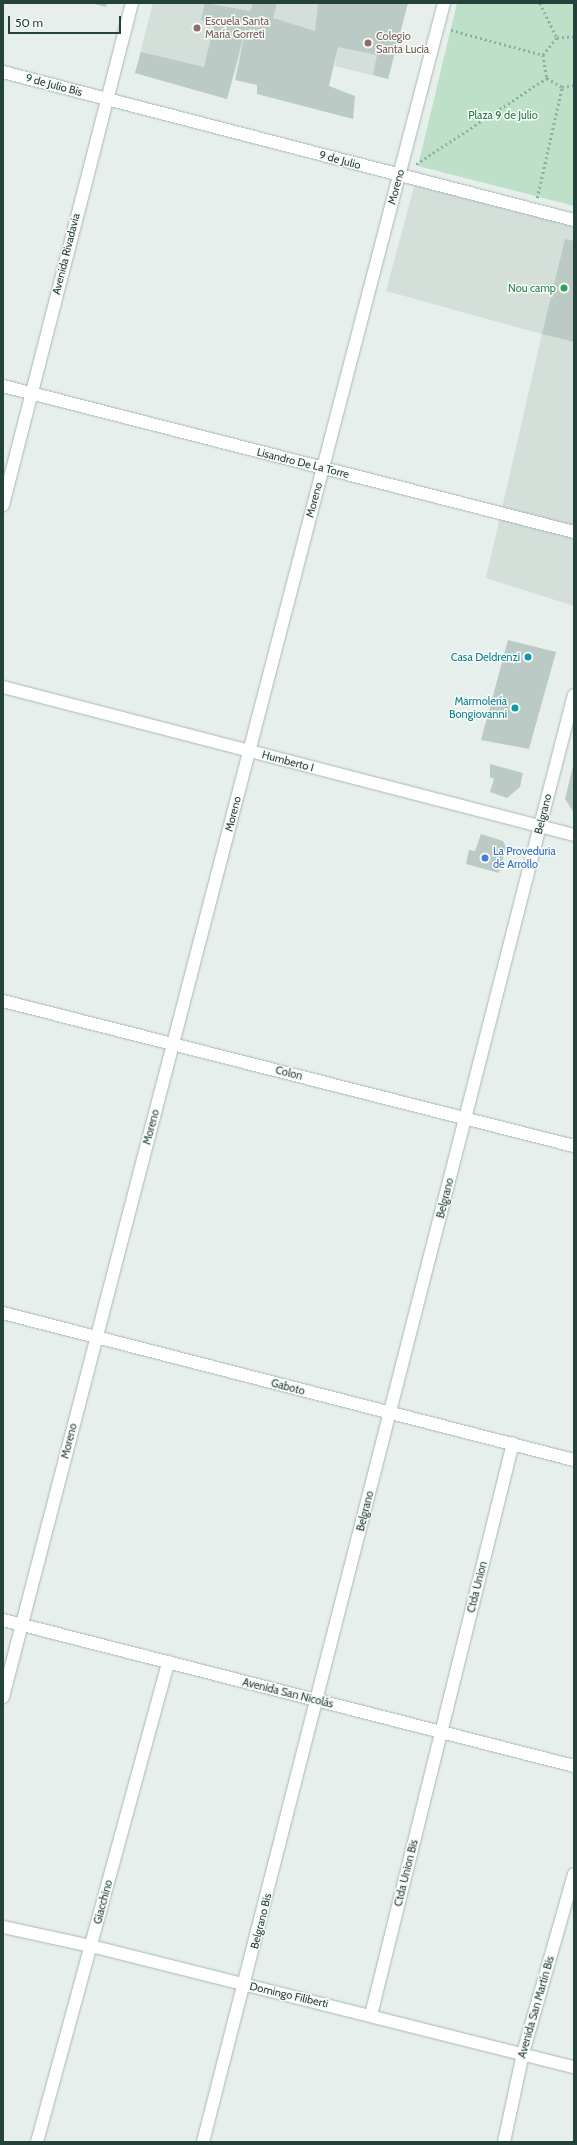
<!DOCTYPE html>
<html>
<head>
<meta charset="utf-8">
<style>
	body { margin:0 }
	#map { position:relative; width:577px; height:2145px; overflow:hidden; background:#e6efeb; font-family:Cabin,sans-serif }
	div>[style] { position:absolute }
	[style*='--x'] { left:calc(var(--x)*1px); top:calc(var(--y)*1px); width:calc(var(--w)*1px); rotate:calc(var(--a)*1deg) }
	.built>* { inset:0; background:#d4dfda }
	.green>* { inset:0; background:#bfe0c8 }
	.building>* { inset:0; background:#bbcac4 }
	.path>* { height:2.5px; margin-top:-1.25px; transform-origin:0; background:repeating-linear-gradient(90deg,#86b3a5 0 2px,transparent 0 5px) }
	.roads { filter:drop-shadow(0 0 1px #a8b8b2) drop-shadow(0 0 1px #a8b8b2) }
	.street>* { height:12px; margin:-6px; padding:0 6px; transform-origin:6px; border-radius:6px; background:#fff }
	.secondary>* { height:12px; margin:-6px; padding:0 6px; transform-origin:6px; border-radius:6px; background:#fff }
	.dots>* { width:11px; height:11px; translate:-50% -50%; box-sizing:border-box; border:2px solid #f7fbf9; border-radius:50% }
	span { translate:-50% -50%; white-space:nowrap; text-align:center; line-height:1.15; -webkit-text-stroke:3px #f7fbf9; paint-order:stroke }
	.education-label { font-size:11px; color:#785e54 }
	.left { translate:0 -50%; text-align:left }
	.street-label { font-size:11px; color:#24423a }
	.park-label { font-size:11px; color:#2d7a4b }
	.leisure-label { font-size:11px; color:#27864d }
	.right { translate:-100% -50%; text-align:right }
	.culture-label { font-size:11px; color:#0d838f }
	.shop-label { font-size:11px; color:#366cbe }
	.frame { position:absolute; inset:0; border:4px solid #24423a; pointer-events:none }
	.scale { position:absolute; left:8px; top:16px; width:113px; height:18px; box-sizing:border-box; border:2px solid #24423a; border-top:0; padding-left:5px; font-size:12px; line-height:14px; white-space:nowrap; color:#24423a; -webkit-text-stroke:3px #f7fbf9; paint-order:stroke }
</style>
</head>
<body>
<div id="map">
	<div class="built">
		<i style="clip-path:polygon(153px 3px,408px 3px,388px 79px,335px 66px,338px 47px,252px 12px,227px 99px,135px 73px)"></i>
		<i style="clip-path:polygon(416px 179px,574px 226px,574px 606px,486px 578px,542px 334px,386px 291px)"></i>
	</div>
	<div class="green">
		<i style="clip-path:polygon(457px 3px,574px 3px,574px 206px,418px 166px)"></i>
	</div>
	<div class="building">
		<i style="clip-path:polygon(91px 3px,107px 3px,106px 7px)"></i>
		<i style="clip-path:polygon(205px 3px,250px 11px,253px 3px,277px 3px,273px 18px,315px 31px,318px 5px,313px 3px,408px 3px,388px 79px,373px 75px,377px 55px,338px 47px,329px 86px,355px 96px,353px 119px,257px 94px,257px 85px,235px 80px,248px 19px,227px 99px,135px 73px,141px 52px,204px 67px,214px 25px,201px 20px)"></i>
		<i style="clip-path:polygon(565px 239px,574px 241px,574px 342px,542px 334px)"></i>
		<i style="clip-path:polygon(508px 640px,556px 652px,529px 749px,481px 740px)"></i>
		<i style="clip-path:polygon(490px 764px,523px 773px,520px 787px,507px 798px,490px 792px,494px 779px,490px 777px)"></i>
		<i style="clip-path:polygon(573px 766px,574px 766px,574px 813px,565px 799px)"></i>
		<i style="clip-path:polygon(481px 834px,503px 841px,506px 847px,499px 873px,466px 864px,469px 850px,475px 851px)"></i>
	</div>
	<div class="path">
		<i style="--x:540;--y:3;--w:39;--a:64"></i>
		<i style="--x:451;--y:30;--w:95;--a:15.2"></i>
		<i style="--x:574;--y:37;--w:17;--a:177"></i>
		<i style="--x:557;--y:38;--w:22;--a:129"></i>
		<i style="--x:543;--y:55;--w:23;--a:80"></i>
		<i style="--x:547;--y:78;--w:17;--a:31"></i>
		<i style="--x:562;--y:87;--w:12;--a:-9"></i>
		<i style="--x:416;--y:164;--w:157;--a:-33.3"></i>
		<i style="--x:537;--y:198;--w:114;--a:-77.3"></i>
	</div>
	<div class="roads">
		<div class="street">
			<i style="--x:3;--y:72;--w:590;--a:14.53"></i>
			<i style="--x:3;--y:386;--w:589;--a:14.34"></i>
			<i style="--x:3;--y:1001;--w:589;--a:14.25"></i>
			<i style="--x:3;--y:1313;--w:590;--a:14.44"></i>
			<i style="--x:3;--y:1620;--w:589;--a:14.34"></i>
			<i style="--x:3;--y:1697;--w:1750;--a:-75.41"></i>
			<i style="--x:3;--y:1927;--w:90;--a:12.2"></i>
			<i style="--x:91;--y:1946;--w:498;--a:14.1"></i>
			<i style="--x:371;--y:2015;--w:589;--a:-76.06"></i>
			<i style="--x:37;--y:2142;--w:498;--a:-74.7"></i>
			<i style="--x:203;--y:2142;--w:1358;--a:-75.64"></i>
			<i style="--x:504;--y:2142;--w:91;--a:-77.9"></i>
			<i style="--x:523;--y:2053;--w:186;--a:-74.1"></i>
		</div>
		<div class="secondary">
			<i style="--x:3;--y:505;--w:518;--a:-75.59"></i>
			<i style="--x:3;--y:687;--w:590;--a:14.53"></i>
			<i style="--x:540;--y:826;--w:135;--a:-75.5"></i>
		</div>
	</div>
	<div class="dots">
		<i style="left:197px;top:28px;background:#8d6e63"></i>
		<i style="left:368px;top:43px;background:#8d6e63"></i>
		<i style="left:564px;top:288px;background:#2e9e5b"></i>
		<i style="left:528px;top:657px;background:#0f9aa8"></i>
		<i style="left:515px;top:708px;background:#0f9aa8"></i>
		<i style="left:485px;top:858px;background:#3f7fe0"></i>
	</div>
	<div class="education-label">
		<span class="left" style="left:205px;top:28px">Escuela Santa<br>María Gorreti</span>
		<span class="left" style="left:376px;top:43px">Colegio<br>Santa Lucia</span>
	</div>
	<div class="street-label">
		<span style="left:54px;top:85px;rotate:15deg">9 de Julio Bis</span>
		<span style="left:340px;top:160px;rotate:15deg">9 de Julio</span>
		<span style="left:396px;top:187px;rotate:-75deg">Moreno</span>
		<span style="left:66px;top:254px;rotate:-76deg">Avenida Rivadavia</span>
		<span style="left:303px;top:463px;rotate:14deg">Lisandro De La Torre</span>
		<span style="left:314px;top:500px;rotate:-75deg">Moreno</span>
		<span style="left:288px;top:761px;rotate:15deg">Humberto I</span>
		<span style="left:233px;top:814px;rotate:-76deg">Moreno</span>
		<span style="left:543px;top:814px;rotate:-76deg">Belgrano</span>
		<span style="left:289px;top:1073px;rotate:14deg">Colon</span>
		<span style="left:151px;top:1127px;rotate:-75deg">Moreno</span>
		<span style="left:445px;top:1198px;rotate:-76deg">Belgrano</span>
		<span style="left:288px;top:1387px;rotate:15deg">Gaboto</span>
		<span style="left:69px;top:1441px;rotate:-76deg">Moreno</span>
		<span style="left:365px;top:1511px;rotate:-76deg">Belgrano</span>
		<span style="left:477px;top:1587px;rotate:-76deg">Ctda Union</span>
		<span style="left:288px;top:1693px;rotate:14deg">Avenida San Nicolás</span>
		<span style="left:406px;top:1873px;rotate:-76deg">Ctda Union Bis</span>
		<span style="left:103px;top:1902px;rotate:-75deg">Giacchino</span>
		<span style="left:261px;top:1921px;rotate:-76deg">Belgrano Bis</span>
		<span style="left:289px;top:1995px;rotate:13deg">Domingo Filiberti</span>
		<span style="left:536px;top:2007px;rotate:-74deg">Avenida San Martín Bis</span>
	</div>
	<div class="park-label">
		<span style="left:503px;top:115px">Plaza 9 de Julio</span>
	</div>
	<div class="leisure-label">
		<span class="right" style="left:556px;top:288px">Nou camp</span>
	</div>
	<div class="culture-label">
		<span class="right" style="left:520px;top:657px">Casa Deldrenzi</span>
		<span class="right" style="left:507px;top:708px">Marmolería<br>Bongiovanni</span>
	</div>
	<div class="shop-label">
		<span class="left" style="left:493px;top:858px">La Proveduria<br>de Arrollo</span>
	</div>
	<div class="frame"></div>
	<div class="scale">50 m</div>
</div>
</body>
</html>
